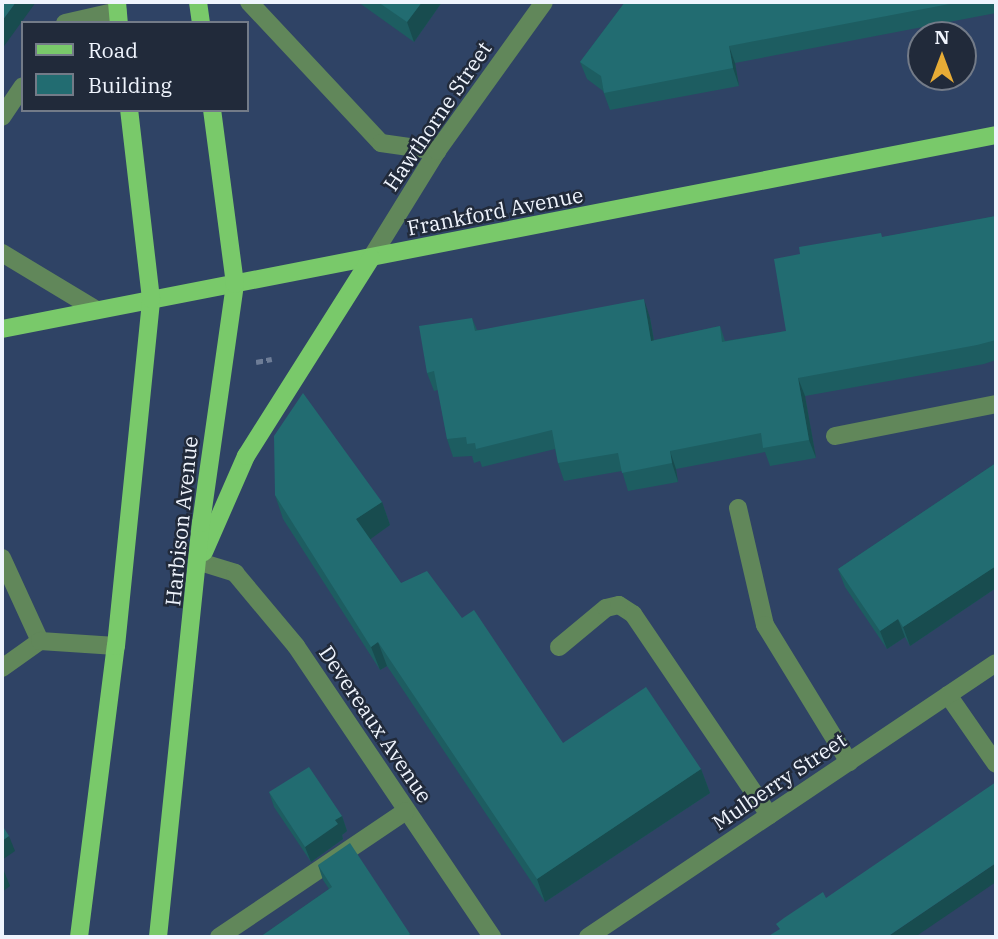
<!DOCTYPE html>
<html>
<head>
<meta charset="utf-8">
<style>
	body { margin:0 }
	#map { position:relative; width:998px; height:939px; overflow:hidden; background:#2f4365; font-family:"IBM Plex Serif",serif }
	div>[style] { position:absolute }
	[style*='--x'] { left:calc(var(--x)*1px); top:calc(var(--y)*1px); width:calc(var(--w)*1px); rotate:calc(var(--a)*1deg) }
	.path>* { height:4.5px; margin-top:-2.25px; transform-origin:0; background:repeating-linear-gradient(90deg,#6e7d97 0 7px,transparent 0 10.5px) }
	.minor>* { height:18px; margin:-9px; padding:0 9px; transform-origin:9px; border-radius:9px; background:#61875a }
	.major>* { height:18px; margin:-9px; padding:0 9px; transform-origin:9px; border-radius:9px; background:#79c96a }
	.wall>* { inset:0; background:#1d5d61 }
	.shaded-wall>* { inset:0; background:#184c4f }
	.building>* { inset:0; background:#226c71 }
	span { translate:-50% -50%; white-space:nowrap; text-align:center; line-height:1.15; -webkit-text-stroke:5px #212a3a; paint-order:stroke }
	.street-label { font-size:21px; color:#eff4fd }
	.frame { position:absolute; inset:0; border:4px solid #eff4fd; pointer-events:none }
	.legend { position:absolute; left:21px; top:21px; width:228px; height:91px; box-sizing:border-box; background:#212a3a; border:2px solid #737b88; margin:0; padding:9px 12px; list-style:none; font-size:21px; color:#eff4fd }
	.legend li { display:flex; align-items:center; gap:14px; height:35px }
	.legend b { width:35px; border:2px solid #737b88 }
	.north { position:absolute; left:907px; top:21px; width:70px; height:70px; box-sizing:border-box; background:#212a3a; border:2px solid #737b88; border-radius:50%; rotate:0deg; font-size:19px; font-weight:700; line-height:28px; text-align:center; color:#eff4fd }
	.north::after { content:''; display:block; margin:auto; width:24px; height:32px; background:#e7ac36; clip-path:polygon(50% 0,100% 100%,50% 72%,0 100%) }
</style>
</head>
<body>
<div id="map">
	<div class="path">
		<i style="--x:256;--y:362;--w:16;--a:-11"></i>
	</div>
	<div class="minor">
		<i style="--x:249;--y:2;--w:193;--a:46.9"></i>
		<i style="--x:381;--y:143;--w:57;--a:8.1"></i>
		<i style="--x:65;--y:23;--w:54;--a:-12.8"></i>
		<i style="--x:2;--y:117;--w:37;--a:-56"></i>
		<i style="--x:2;--y:253;--w:109;--a:31.1"></i>
		<i style="--x:371;--y:258;--w:126;--a:-58.3"></i>
		<i style="--x:437;--y:151;--w:183;--a:-54.3"></i>
		<i style="--x:835;--y:436;--w:164;--a:-11.2"></i>
		<i style="--x:738;--y:508;--w:120;--a:77"></i>
		<i style="--x:765;--y:625;--w:161;--a:58.5"></i>
		<i style="--x:2;--y:558;--w:91;--a:65.4"></i>
		<i style="--x:200;--y:562;--w:37;--a:17"></i>
		<i style="--x:235;--y:573;--w:95;--a:50.1"></i>
		<i style="--x:296;--y:646;--w:351;--a:56"></i>
		<i style="--x:559;--y:647;--w:61;--a:-39.7"></i>
		<i style="--x:606;--y:608;--w:13;--a:-13"></i>
		<i style="--x:619;--y:605;--w:17;--a:33"></i>
		<i style="--x:633;--y:614;--w:243;--a:55.9"></i>
		<i style="--x:2;--y:668;--w:47;--a:-35.4"></i>
		<i style="--x:40;--y:641;--w:76;--a:3.8"></i>
		<i style="--x:948;--y:695;--w:84;--a:55.2"></i>
		<i style="--x:219;--y:937;--w:225;--a:-34"></i>
		<i style="--x:588;--y:937;--w:491;--a:-33.9"></i>
	</div>
	<div class="major">
		<i style="--x:117;--y:2;--w:21;--a:85"></i>
		<i style="--x:198;--y:2;--w:21;--a:82"></i>
		<i style="--x:2;--y:329;--w:1013;--a:-11.04"></i>
		<i style="--x:204;--y:552;--w:105;--a:-66.4"></i>
		<i style="--x:246;--y:456;--w:234;--a:-57.7"></i>
		<i style="--x:79;--y:937;--w:293;--a:-82.8"></i>
		<i style="--x:116;--y:646;--w:349;--a:-84.2"></i>
		<i style="--x:151;--y:299;--w:190;--a:-96.6"></i>
		<i style="--x:158;--y:937;--w:416;--a:-84.1"></i>
		<i style="--x:201;--y:523;--w:241;--a:-81.9"></i>
		<i style="--x:235;--y:284;--w:176;--a:-97.5"></i>
	</div>
	<div class="wall">
		<i style="clip-path:polygon(358px 2px,442px 2px,414px 42px)"></i>
		<i style="clip-path:polygon(625px 2px,996px 2px,996px 13px,735px 63px,739px 86px,610px 110px,603px 91px,587px 79px,580px 62px)"></i>
		<i style="clip-path:polygon(996px 216px,996px 360px,984px 364px,805px 396px,816px 458px,770px 466px,765px 452px,676px 469px,678px 482px,628px 491px,622px 471px,564px 481px,558px 463px,555px 449px,482px 467px,480px 461px,474px 463px,472px 456px,453px 457px,447px 439px,438px 390px,434px 391px,427px 373px,472px 318px,477px 330px,650px 318px,654px 340px,720px 326px,725px 341px,786px 331px,883px 237px)"></i>
		<i style="clip-path:polygon(996px 463px,996px 588px,910px 646px,905px 637px,887px 649px,845px 587px,838px 569px)"></i>
		<i style="clip-path:polygon(275px 495px,382px 502px,390px 525px,370px 539px,401px 583px,462px 618px,563px 743px,701px 769px,710px 793px,545px 902px,387px 666px,380px 670px,283px 519px)"></i>
		<i style="clip-path:polygon(269px 792px,342px 816px,347px 831px,342px 835px,343px 839px,311px 862px,274px 807px)"></i>
		<i style="clip-path:polygon(318px 865px,410px 934px,412px 937px,260px 937px,329px 889px,323px 880px)"></i>
	</div>
	<div class="shaded-wall">
		<i style="clip-path:polygon(16px 2px,36px 2px,2px 49px,2px 21px)"></i>
		<i style="clip-path:polygon(422px 2px,442px 2px,414px 42px,407px 22px)"></i>
		<i style="clip-path:polygon(729px 46px,735px 63px,739px 86px,733px 68px)"></i>
		<i style="clip-path:polygon(644px 299px,650px 318px,657px 359px,651px 341px)"></i>
		<i style="clip-path:polygon(798px 378px,805px 396px,816px 458px,809px 440px)"></i>
		<i style="clip-path:polygon(670px 451px,676px 469px,678px 482px,672px 463px)"></i>
		<i style="clip-path:polygon(382px 502px,390px 525px,365px 543px,356px 519px)"></i>
		<i style="clip-path:polygon(996px 566px,996px 588px,910px 646px,903px 627px)"></i>
		<i style="clip-path:polygon(898px 619px,905px 637px,887px 649px,880px 631px)"></i>
		<i style="clip-path:polygon(378px 642px,387px 666px,380px 670px,371px 647px)"></i>
		<i style="clip-path:polygon(701px 769px,710px 793px,545px 902px,537px 879px)"></i>
		<i style="clip-path:polygon(342px 816px,347px 831px,342px 835px,343px 839px,311px 862px,305px 847px,335px 820px)"></i>
		<i style="clip-path:polygon(9px 836px,15px 851px,2px 860px,2px 841px)"></i>
		<i style="clip-path:polygon(996px 863px,996px 882px,915px 937px,887px 937px)"></i>
		<i style="clip-path:polygon(4px 871px,10px 886px,2px 892px,2px 873px)"></i>
	</div>
	<div class="building">
		<i style="clip-path:polygon(2px 2px,16px 2px,2px 21px)"></i>
		<i style="clip-path:polygon(378px 2px,422px 2px,407px 22px)"></i>
		<i style="clip-path:polygon(625px 2px,960px 2px,729px 46px,733px 68px,604px 93px,601px 76px,580px 62px)"></i>
		<i style="clip-path:polygon(996px 216px,996px 340px,977px 345px,798px 378px,809px 440px,763px 448px,761px 433px,670px 451px,672px 463px,622px 473px,618px 453px,558px 463px,552px 430px,476px 449px,475px 443px,467px 444px,466px 437px,447px 439px,434px 371px,427px 373px,419px 326px,472px 318px,475px 331px,644px 299px,651px 341px,720px 326px,722px 342px,786px 331px,774px 259px,800px 254px,799px 247px,881px 233px,882px 237px)"></i>
		<i style="clip-path:polygon(303px 393px,382px 502px,356px 519px,401px 583px,427px 571px,462px 618px,474px 610px,563px 743px,646px 687px,701px 769px,537px 879px,378px 642px,371px 647px,275px 495px,274px 436px)"></i>
		<i style="clip-path:polygon(996px 463px,996px 566px,903px 627px,898px 619px,880px 631px,838px 569px)"></i>
		<i style="clip-path:polygon(309px 767px,342px 816px,335px 820px,338px 824px,305px 847px,269px 792px)"></i>
		<i style="clip-path:polygon(996px 782px,996px 863px,887px 937px,767px 937px,780px 929px,776px 924px,784px 918px,823px 892px,826px 898px)"></i>
		<i style="clip-path:polygon(2px 825px,9px 836px,2px 841px)"></i>
		<i style="clip-path:polygon(350px 843px,410px 934px,406px 937px,260px 937px,332px 887px,318px 865px)"></i>
	</div>
	<div class="street-label">
		<span style="left:437px;top:116px;rotate:-56deg">Hawthorne Street</span>
		<span style="left:495px;top:211px;rotate:-11deg">Frankford Avenue</span>
		<span style="left:181px;top:521px;rotate:-84deg">Harbison Avenue</span>
		<span style="left:376px;top:724px;rotate:56deg">Devereaux Avenue</span>
		<span style="left:779px;top:781px;rotate:-34deg">Mulberry Street</span>
	</div>
	<div class="frame"></div>
	<ul class="legend">
	<li><b style="height:9px;background:#79c96a"></b>Road</li>
	<li><b style="height:19px;background:#226c71"></b>Building</li>
	</ul>
	<div class="north">N</div>
</div>
</body>
</html>
